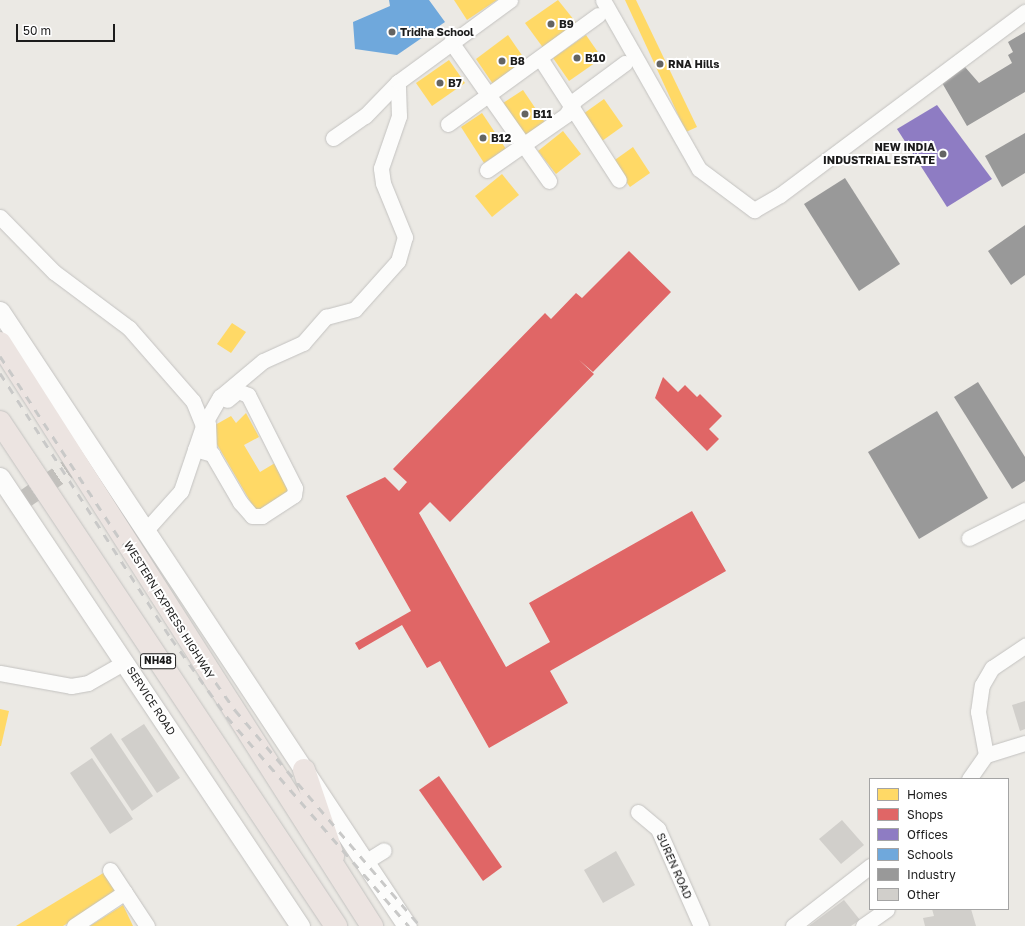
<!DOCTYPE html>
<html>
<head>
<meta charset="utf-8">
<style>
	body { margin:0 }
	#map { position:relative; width:1025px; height:926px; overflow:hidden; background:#ebe9e4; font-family:"Golos Text",sans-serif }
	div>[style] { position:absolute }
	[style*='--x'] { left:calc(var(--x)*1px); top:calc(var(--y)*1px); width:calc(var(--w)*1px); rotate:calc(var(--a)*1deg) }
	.homes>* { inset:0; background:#ffd966 }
	.shops>* { inset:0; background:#e06666 }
	.offices>* { inset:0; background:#8e7cc3 }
	.schools>* { inset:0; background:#6fa8dc }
	.industry>* { inset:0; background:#999 }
	.building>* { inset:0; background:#d1cfcb }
	.tertiary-tunnel>* { height:19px; margin-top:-9.5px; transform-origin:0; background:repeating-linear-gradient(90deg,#c2c0bc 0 19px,transparent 0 29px) }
	.roads { filter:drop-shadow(0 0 1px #c3c2c0) drop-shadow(0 0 1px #c3c2c0) }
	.minor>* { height:15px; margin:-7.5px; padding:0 7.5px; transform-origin:7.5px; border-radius:7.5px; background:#fcfcfb }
	.tertiary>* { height:19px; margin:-9.5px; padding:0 9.5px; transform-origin:9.5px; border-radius:9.5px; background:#fcfcfb }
	.trunk>* { height:22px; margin:-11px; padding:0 11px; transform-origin:11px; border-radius:11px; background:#ece4e1 }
	.rail>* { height:3px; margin-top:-1.5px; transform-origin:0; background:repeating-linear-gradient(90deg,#c9c9c8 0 8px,transparent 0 16px) }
	.dots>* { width:11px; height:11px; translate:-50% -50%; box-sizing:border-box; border:2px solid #fff; border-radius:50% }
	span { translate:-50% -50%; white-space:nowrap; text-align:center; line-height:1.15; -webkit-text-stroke:4px #fff; paint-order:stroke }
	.shield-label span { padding:1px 3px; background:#fff; border:1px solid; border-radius:3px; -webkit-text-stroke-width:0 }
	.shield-label { font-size:10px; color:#1c1c1c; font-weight:700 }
	.poi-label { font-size:11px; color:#1c1c1c; font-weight:700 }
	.left { translate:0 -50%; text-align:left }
	.right { translate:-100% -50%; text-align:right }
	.street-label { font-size:11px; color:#1c1c1c }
	.legend { position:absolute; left:869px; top:778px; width:140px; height:132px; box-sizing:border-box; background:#fff; border:1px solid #a4a4a4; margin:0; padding:5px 7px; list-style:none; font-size:12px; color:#1c1c1c }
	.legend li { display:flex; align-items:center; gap:8px; height:20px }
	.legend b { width:20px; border:1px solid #a4a4a4 }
	.scale { position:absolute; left:16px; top:24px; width:99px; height:18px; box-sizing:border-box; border:2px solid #1c1c1c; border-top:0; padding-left:5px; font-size:12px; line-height:14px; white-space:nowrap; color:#1c1c1c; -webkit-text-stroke:3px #fff; paint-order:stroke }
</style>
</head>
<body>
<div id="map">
	<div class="homes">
		<i style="clip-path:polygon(454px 0,497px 0,467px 20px)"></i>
		<i style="clip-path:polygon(558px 0,578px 25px,544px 49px,525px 23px)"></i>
		<i style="clip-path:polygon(625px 0,636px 0,697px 127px,686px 132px)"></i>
		<i style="clip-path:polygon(508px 35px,528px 64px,495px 87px,476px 59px)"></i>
		<i style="clip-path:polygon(586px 35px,602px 58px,569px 81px,553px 58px)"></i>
		<i style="clip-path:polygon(449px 60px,465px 83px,432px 106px,416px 83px)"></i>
		<i style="clip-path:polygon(523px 90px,546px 124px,527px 137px,503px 103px)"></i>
		<i style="clip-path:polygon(604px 99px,623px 126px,602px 141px,583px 114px)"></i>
		<i style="clip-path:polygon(482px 113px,506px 149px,484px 163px,461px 127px)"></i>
		<i style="clip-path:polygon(563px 131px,581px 154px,556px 174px,538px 151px)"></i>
		<i style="clip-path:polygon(633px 147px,650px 173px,630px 187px,612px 162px)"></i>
		<i style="clip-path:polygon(502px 174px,519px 195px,492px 217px,475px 196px)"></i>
		<i style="clip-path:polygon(232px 323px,246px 332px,231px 353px,217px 344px)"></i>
		<i style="clip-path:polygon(246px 413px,259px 437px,244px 445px,260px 472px,275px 463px,292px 492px,257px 513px,208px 429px,231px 416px,236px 423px)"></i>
		<i style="clip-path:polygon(0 709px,9px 711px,1px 746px,0 746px)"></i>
		<i style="clip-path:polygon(105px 872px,117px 893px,63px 926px,16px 926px)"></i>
		<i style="clip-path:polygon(123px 905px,133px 926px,90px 926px)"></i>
	</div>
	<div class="shops">
		<i style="clip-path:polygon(629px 251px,671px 292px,593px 372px,579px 360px,594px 374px,450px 522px,430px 502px,419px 513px,506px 667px,550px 642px,529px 603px,692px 511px,726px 571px,550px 671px,568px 703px,489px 748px,440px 661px,427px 668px,402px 625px,359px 650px,355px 643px,411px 611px,346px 496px,385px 477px,399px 491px,407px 482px,393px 469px,545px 313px,551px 319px,576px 293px,582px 298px)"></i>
		<i style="clip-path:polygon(663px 377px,678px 392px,685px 385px,697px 397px,700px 394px,722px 416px,709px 429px,719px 439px,707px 451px,655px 398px)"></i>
		<i style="clip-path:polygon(439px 776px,502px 867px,483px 881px,419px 790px)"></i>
	</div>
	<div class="offices">
		<i style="clip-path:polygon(937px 105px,992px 179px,947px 207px,897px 129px)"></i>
	</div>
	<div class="schools">
		<i style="clip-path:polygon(389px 0,429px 0,445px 22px,397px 55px,355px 49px,353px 22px,390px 6px)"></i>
	</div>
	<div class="industry">
		<i style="clip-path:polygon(1025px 32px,1025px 92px,967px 126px,941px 81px,965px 67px,979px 83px,1012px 63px,1008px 55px,1013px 52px,1008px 42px)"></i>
		<i style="clip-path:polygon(1025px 133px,1025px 173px,1002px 187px,985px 156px)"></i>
		<i style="clip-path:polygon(845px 178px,900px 264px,859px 291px,804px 204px)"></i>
		<i style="clip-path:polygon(1025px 225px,1025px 275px,1011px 285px,988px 251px)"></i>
		<i style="clip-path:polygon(978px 382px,1025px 457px,1025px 481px,1012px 489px,954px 397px)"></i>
		<i style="clip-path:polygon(937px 411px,988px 498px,919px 539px,868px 452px)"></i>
	</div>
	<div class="building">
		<i style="clip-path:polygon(1025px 701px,1025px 729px,1020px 731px,1012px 705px)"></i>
		<i style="clip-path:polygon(144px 724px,180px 778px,157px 793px,121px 739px)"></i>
		<i style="clip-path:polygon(111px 733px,153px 796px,132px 811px,90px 748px)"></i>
		<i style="clip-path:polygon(92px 758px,133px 819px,110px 834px,70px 773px)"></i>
		<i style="clip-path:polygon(842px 820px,864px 845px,841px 864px,819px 839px)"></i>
		<i style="clip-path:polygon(616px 851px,635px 885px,603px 903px,584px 870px)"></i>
		<i style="clip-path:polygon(844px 900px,860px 920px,851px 926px,809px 926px)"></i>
		<i style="clip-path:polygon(932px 909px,971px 909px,976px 926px,925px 926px,923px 918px,934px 916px)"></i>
	</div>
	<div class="tertiary-tunnel">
		<i style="--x:18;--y:503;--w:86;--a:-34.6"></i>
	</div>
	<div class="roads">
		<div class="minor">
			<i style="--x:603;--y:0;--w:194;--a:60.4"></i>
			<i style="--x:699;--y:169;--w:69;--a:36.7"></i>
			<i style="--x:754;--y:210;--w:30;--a:-30"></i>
			<i style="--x:780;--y:195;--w:306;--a:-36.8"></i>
			<i style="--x:451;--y:42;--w:170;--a:54.8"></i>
			<i style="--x:540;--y:58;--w:145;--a:57.1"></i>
			<i style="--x:448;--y:124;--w:185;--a:-36"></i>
			<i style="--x:333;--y:138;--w:39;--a:-35"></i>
			<i style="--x:365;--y:116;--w:47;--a:-45.9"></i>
			<i style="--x:487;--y:170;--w:96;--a:-34.8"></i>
			<i style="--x:566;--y:115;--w:17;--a:-59"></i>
			<i style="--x:575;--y:100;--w:62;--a:-36.5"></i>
			<i style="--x:0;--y:217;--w:77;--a:45.5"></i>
			<i style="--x:54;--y:272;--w:94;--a:36.7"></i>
			<i style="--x:129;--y:328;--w:97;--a:48.8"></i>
			<i style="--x:193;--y:401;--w:27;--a:68"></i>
			<i style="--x:208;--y:423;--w:28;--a:88"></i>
			<i style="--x:195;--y:449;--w:18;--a:16"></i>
			<i style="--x:212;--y:454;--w:56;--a:59.7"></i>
			<i style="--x:240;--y:502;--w:18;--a:49"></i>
			<i style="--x:252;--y:516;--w:10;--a:0"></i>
			<i style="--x:262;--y:516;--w:38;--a:-33"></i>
			<i style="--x:294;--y:495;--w:7;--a:-82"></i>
			<i style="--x:295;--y:488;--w:104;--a:-116.8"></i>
			<i style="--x:248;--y:395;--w:11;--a:-158"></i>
			<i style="--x:238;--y:391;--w:14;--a:141"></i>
			<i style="--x:146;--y:530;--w:52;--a:-48.1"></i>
			<i style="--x:181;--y:491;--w:69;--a:-71.3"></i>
			<i style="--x:203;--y:426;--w:34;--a:-60"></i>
			<i style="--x:220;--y:397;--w:56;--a:-39.9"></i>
			<i style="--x:263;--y:361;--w:44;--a:-24.2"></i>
			<i style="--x:303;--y:343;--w:35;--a:-49"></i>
			<i style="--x:326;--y:317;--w:30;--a:-15"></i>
			<i style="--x:355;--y:309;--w:64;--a:-48.1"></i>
			<i style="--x:398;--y:261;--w:25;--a:-74"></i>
			<i style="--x:405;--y:237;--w:58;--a:-112.2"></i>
			<i style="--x:383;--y:183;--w:15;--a:-98"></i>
			<i style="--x:381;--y:168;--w:55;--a:-70.9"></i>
			<i style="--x:399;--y:116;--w:34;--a:-92"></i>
			<i style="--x:398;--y:82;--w:139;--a:-36.2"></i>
			<i style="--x:969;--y:538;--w:63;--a:-26.6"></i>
			<i style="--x:0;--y:673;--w:72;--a:10.4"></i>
			<i style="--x:71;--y:686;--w:17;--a:-10"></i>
			<i style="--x:88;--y:683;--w:43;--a:-29.6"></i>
			<i style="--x:986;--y:755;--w:44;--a:-100.5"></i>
			<i style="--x:978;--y:712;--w:27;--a:-82"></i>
			<i style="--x:982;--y:685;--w:20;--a:-60"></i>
			<i style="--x:992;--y:668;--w:40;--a:-34"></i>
			<i style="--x:969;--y:779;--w:29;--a:-55"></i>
			<i style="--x:986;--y:755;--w:41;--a:-17.1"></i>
			<i style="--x:638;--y:812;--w:26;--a:40"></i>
			<i style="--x:658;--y:829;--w:106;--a:66.1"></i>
			<i style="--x:365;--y:862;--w:22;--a:-32"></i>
			<i style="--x:110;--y:870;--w:67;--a:56.5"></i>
			<i style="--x:74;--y:926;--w:61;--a:-33.7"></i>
			<i style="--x:793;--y:926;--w:98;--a:-37.9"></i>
			<i style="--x:863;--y:926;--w:29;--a:-35"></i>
		</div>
		<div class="tertiary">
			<i style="--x:0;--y:311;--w:737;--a:56.5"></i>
			<i style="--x:0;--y:477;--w:540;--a:56.25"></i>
		</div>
		<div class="trunk">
			<i style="--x:0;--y:343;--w:692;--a:57.46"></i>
			<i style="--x:0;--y:422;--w:606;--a:56.31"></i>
			<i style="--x:304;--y:770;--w:91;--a:71.4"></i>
		</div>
	</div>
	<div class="rail">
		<i style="--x:0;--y:356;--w:327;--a:56.8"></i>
		<i style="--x:179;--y:630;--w:98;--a:55"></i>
		<i style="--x:235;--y:710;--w:284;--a:49.4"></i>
		<i style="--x:0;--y:373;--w:315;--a:57.2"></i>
		<i style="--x:171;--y:638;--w:97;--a:54.7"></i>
		<i style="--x:227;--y:717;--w:277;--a:49"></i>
	</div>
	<div class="dots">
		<i style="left:551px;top:24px;background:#646462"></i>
		<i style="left:392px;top:32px;background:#646462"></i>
		<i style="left:577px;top:58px;background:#646462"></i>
		<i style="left:502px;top:61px;background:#646462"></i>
		<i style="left:660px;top:64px;background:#646462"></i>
		<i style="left:440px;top:83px;background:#646462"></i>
		<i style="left:525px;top:114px;background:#646462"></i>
		<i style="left:483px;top:138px;background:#646462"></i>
		<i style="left:943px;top:154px;background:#646462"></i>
	</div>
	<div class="shield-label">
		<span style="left:158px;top:661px">NH48</span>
	</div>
	<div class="poi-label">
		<span class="left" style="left:559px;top:24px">B9</span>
		<span class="left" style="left:400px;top:32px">Tridha School</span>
		<span class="left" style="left:585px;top:58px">B10</span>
		<span class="left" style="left:510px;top:61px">B8</span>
		<span class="left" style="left:668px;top:64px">RNA Hills</span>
		<span class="left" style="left:448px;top:83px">B7</span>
		<span class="left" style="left:533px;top:114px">B11</span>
		<span class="left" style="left:491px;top:138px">B12</span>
		<span class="right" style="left:935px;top:154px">NEW INDIA<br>INDUSTRIAL ESTATE</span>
	</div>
	<div class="street-label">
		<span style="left:169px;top:610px;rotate:58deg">WESTERN EXPRESS HIGHWAY</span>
		<span style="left:151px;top:701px;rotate:57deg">SERVICE ROAD</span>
		<span style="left:674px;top:866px;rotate:66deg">SUREN ROAD</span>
	</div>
	<ul class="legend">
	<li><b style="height:11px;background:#ffd966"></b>Homes</li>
	<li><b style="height:11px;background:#e06666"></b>Shops</li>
	<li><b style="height:11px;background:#8e7cc3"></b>Offices</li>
	<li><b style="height:11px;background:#6fa8dc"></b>Schools</li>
	<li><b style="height:11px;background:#999"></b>Industry</li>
	<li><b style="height:11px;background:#d1cfcb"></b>Other</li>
	</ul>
	<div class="scale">50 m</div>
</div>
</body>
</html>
